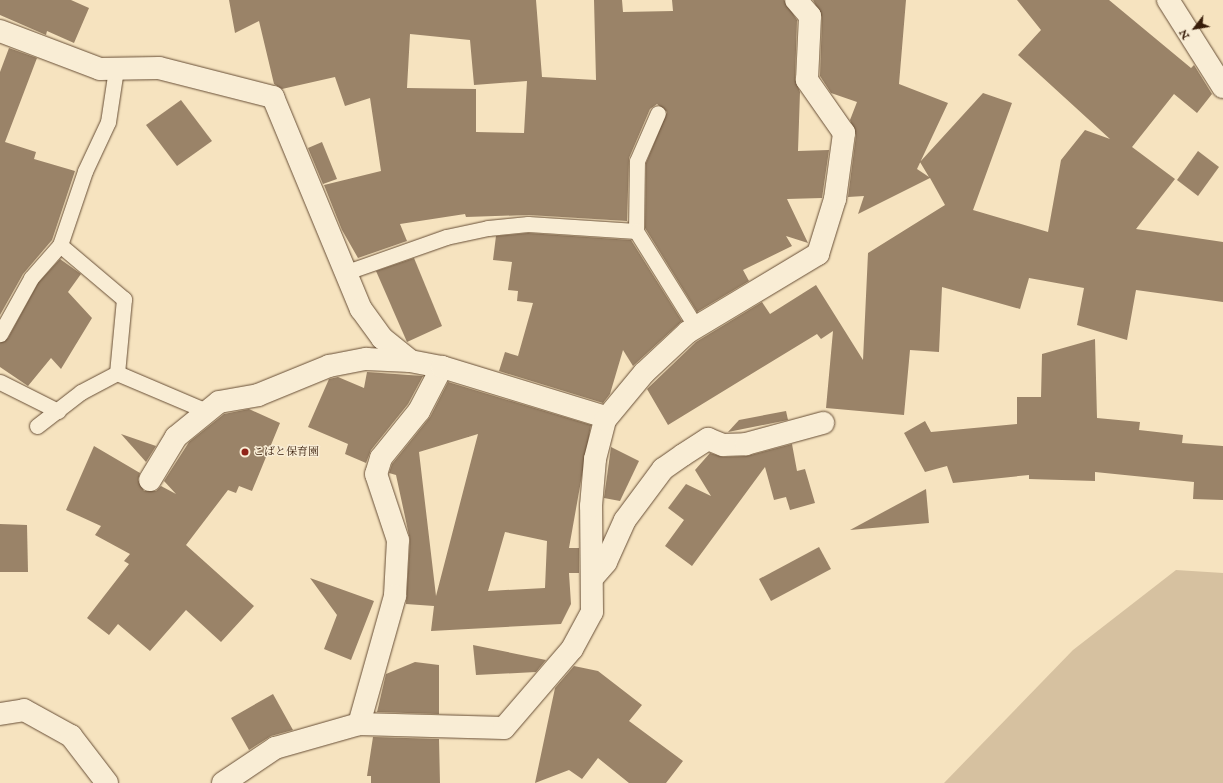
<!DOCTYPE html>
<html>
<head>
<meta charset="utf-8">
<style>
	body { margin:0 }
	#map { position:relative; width:1223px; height:783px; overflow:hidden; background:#f6e3bf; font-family:"IM FELL English","Noto Serif JP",serif }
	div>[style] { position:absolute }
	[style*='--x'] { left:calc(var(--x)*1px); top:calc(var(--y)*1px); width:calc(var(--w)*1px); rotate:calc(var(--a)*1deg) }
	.green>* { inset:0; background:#d6c1a0 }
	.building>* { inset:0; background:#9a8368 }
	.roads { filter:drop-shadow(0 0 1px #674e36) drop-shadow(0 0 1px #674e36) }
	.lane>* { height:15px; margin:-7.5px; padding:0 7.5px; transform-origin:7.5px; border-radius:7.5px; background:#f9edd5 }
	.street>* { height:22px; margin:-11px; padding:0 11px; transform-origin:11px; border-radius:11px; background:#f9edd5 }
	.dots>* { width:11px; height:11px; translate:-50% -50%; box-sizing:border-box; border:2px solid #f9edd5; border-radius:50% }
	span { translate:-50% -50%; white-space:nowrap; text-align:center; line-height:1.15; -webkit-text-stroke:3px #f9edd5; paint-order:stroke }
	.poi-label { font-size:11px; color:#371c09 }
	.left { translate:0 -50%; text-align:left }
	.north { position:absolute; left:1175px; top:8px; width:40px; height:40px; -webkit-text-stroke:3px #f9edd5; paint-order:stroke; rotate:239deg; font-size:11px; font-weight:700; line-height:16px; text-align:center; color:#371c09 }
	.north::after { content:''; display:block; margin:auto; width:14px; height:18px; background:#371c09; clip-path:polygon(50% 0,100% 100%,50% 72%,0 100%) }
</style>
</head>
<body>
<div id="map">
	<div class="green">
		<i style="clip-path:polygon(1176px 570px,1223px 573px,1223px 783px,944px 783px,1073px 650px)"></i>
	</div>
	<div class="building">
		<i style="clip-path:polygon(0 0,71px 0,89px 8px,74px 43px,47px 31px,46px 35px,0 15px)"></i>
		<i style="clip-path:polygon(evenodd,229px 0,536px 0,542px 77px,596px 80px,594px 0,622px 0,623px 12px,673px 11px,672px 0,784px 0,797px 20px,795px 79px,800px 92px,798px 151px,829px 150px,822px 198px,787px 199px,808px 243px,786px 236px,792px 246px,743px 270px,749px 281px,697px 312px,645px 228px,646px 163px,667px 112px,657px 104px,650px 109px,629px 158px,627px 221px,529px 215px,466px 217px,465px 214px,400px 224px,407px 241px,358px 258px,342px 230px,324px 185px,381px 171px,370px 98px,345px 106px,335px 77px,282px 89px,274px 84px,259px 21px,235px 33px,229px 0,410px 34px,470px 40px,474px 85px,527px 81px,524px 133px,476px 132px,476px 89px,407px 88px,410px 34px)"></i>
		<i style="clip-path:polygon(813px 0,906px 0,899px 84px,948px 103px,917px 169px,929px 177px,920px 162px,983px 93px,1012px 103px,973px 210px,1048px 232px,1061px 160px,1085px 130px,1110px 139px,1018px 55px,1041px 30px,1017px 0,1109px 0,1191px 68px,1194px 65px,1212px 94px,1197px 113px,1174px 94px,1132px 147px,1175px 179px,1136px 229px,1223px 242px,1223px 302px,1136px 290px,1127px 340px,1077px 325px,1084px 288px,1029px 278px,1020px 309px,942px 287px,939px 352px,910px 350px,904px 415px,826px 408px,833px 331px,821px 339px,817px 334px,668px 425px,647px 389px,696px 342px,762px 302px,770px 314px,816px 285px,863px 360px,868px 253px,945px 205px,930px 178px,858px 214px,864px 196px,848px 197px,856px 135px,850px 120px,857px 102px,831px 93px,820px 76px,822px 17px)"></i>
		<i style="clip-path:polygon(9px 48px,37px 58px,5px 142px,36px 152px,34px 159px,75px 171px,52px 240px,23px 274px,0 315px,0 72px)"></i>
		<i style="clip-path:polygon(181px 100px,212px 141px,177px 166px,146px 125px)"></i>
		<i style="clip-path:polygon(322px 142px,337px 179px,323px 184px,308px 148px)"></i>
		<i style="clip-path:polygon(1198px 151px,1219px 167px,1198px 196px,1177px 180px)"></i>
		<i style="clip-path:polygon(528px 233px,631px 240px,682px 321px,633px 366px,623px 350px,610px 394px,603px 403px,499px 371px,505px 352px,518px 356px,533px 303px,517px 301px,518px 291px,508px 290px,512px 262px,493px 260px,496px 236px)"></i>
		<i style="clip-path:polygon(414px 258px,442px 326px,407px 342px,376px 271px)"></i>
		<i style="clip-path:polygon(60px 259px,81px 274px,68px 292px,92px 318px,61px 369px,51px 358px,28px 386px,0 367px,0 343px,8px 338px,38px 283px)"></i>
		<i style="clip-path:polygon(1095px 339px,1097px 418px,1140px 422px,1139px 430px,1183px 435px,1182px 443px,1223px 446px,1223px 500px,1193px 499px,1194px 482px,1095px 472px,1095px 481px,1029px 479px,1029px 475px,953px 483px,947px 466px,925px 472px,904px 433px,925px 421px,931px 432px,1017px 424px,1017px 397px,1041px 397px,1042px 354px)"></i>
		<i style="clip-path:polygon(367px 372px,423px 376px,408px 404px,371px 450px,366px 463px,345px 454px,348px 444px,308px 427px,329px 379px,338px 377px,364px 388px)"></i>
		<i style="clip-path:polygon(evenodd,448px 382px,591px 425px,569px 548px,579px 548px,579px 573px,569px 573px,571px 604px,561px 624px,431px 631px,434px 606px,406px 604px,410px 540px,396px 475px,389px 473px,392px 464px,430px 417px,448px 382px,478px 434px,436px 596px,419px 452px,478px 434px,448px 382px,505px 532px,547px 541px,545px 588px,488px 591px,505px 532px)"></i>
		<i style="clip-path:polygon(249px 409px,280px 423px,252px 491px,239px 486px,236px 493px,228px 490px,186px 545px,254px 606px,221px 642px,186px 610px,150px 651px,118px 624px,109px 635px,87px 618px,129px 564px,124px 561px,130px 554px,95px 535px,101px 526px,66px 510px,94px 446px,140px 473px,138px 480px,144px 491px,156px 491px,161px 486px,176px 494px,164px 481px,189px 442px,224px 414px)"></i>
		<i style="clip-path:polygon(786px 411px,788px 420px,728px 432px,739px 420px)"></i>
		<i style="clip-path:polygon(121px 434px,156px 446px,146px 462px)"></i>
		<i style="clip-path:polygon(792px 444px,797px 471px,805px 469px,815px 503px,790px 510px,786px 497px,774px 500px,765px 467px,692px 566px,665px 546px,684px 520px,668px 508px,686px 484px,711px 496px,695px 470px,710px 453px,723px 457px,747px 456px)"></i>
		<i style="clip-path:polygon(611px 447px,639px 461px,620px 501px,604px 498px)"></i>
		<i style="clip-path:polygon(926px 489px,929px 523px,850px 530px)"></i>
		<i style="clip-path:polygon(0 524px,27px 525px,28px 572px,0 572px)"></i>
		<i style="clip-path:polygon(819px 547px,831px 569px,771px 601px,759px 579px)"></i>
		<i style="clip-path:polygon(310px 578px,374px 601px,351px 660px,324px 649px,337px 615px)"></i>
		<i style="clip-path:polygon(473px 645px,546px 660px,536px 672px,476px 675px)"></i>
		<i style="clip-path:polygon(415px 662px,439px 665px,439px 714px,377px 712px,386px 674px)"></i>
		<i style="clip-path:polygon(574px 666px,598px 671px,642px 705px,629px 721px,683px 761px,666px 783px,629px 783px,598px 758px,582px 779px,569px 770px,535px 783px,555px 688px)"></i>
		<i style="clip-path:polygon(273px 694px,293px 730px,271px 736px,249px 750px,231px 718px)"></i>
		<i style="clip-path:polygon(373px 737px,439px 739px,440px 783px,371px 783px,371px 776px,367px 776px)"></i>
	</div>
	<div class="roads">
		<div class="lane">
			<i style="--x:636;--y:231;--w:70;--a:-89.2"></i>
			<i style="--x:637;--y:161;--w:52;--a:-66.4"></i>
			<i style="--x:60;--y:245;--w:84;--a:40.2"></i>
			<i style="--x:124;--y:299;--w:74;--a:95.4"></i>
			<i style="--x:344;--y:273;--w:108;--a:-19.4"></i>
			<i style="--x:446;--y:237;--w:43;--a:-12.1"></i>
			<i style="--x:488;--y:228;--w:40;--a:-5.7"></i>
			<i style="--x:528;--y:224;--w:108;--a:3.7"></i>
			<i style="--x:636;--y:231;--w:113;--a:58"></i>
			<i style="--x:0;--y:334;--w:64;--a:-61"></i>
			<i style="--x:31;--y:278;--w:44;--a:-48.7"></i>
			<i style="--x:60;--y:245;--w:78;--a:-71.3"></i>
			<i style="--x:85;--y:171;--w:54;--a:-64.9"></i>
			<i style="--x:108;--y:122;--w:54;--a:-81.4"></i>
			<i style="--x:0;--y:382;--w:65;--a:26.6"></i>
			<i style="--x:37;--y:426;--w:56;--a:-37.7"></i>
			<i style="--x:81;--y:392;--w:41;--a:-27.8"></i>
			<i style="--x:117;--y:373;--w:95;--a:23"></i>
		</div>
		<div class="street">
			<i style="--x:1168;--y:0;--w:103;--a:57.7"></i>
			<i style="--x:0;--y:31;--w:107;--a:20.8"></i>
			<i style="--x:100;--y:69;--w:59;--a:-1"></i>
			<i style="--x:159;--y:68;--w:118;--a:14.3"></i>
			<i style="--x:273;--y:97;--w:230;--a:67.5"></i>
			<i style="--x:361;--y:309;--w:36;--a:54"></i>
			<i style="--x:382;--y:338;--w:36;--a:39"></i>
			<i style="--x:410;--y:361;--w:33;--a:11"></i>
			<i style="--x:442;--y:367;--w:50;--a:117.6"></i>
			<i style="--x:419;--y:411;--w:60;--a:129"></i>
			<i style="--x:381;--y:458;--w:17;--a:107"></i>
			<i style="--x:376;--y:474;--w:70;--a:71.6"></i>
			<i style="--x:398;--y:540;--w:56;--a:93.1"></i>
			<i style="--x:395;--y:596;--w:133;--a:105.7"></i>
			<i style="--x:442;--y:367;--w:171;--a:17"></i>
			<i style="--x:150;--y:480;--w:50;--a:-58.8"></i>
			<i style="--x:176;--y:437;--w:55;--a:-39.1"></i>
			<i style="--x:219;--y:402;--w:40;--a:-10"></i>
			<i style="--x:258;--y:395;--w:77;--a:-22.2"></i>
			<i style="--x:329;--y:366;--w:38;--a:-11"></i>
			<i style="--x:366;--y:359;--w:44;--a:2.6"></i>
			<i style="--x:594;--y:576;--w:18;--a:-49"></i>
			<i style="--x:606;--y:562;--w:46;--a:-65.7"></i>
			<i style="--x:625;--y:520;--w:64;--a:-53.3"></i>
			<i style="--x:663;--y:469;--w:24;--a:-35"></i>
			<i style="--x:683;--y:455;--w:30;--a:-33"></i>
			<i style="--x:708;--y:439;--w:16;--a:22"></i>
			<i style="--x:723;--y:445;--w:23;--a:-2"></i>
			<i style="--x:746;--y:444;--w:80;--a:-15.3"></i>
			<i style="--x:0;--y:714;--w:24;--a:-9"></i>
			<i style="--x:24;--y:710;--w:54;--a:29"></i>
			<i style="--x:71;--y:736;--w:59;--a:52.5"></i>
			<i style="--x:223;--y:783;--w:63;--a:-33.9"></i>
			<i style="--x:275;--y:748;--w:87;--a:-15.9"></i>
			<i style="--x:359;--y:724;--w:145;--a:1.6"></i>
			<i style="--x:504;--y:728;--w:104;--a:-49.3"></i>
			<i style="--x:572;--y:649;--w:42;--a:-61.6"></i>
			<i style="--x:592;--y:612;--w:106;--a:-90.5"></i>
			<i style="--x:591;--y:506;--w:47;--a:-85.1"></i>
			<i style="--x:595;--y:459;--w:40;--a:-75.6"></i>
			<i style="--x:605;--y:420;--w:61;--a:-50.3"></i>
			<i style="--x:644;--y:373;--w:60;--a:-43"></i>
			<i style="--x:688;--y:332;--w:152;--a:-31"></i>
			<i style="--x:818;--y:254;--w:58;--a:-72.8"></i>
			<i style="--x:835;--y:199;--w:67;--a:-82.2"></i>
			<i style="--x:844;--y:133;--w:65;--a:-124.9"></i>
			<i style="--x:807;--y:80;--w:64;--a:-87.3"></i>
			<i style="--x:810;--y:16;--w:21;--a:-131"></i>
		</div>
	</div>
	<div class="dots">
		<i style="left:245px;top:452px;background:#8f2418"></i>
	</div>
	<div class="poi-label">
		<span class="left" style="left:253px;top:452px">こばと保育園</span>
	</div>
	<div class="north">N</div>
</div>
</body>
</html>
